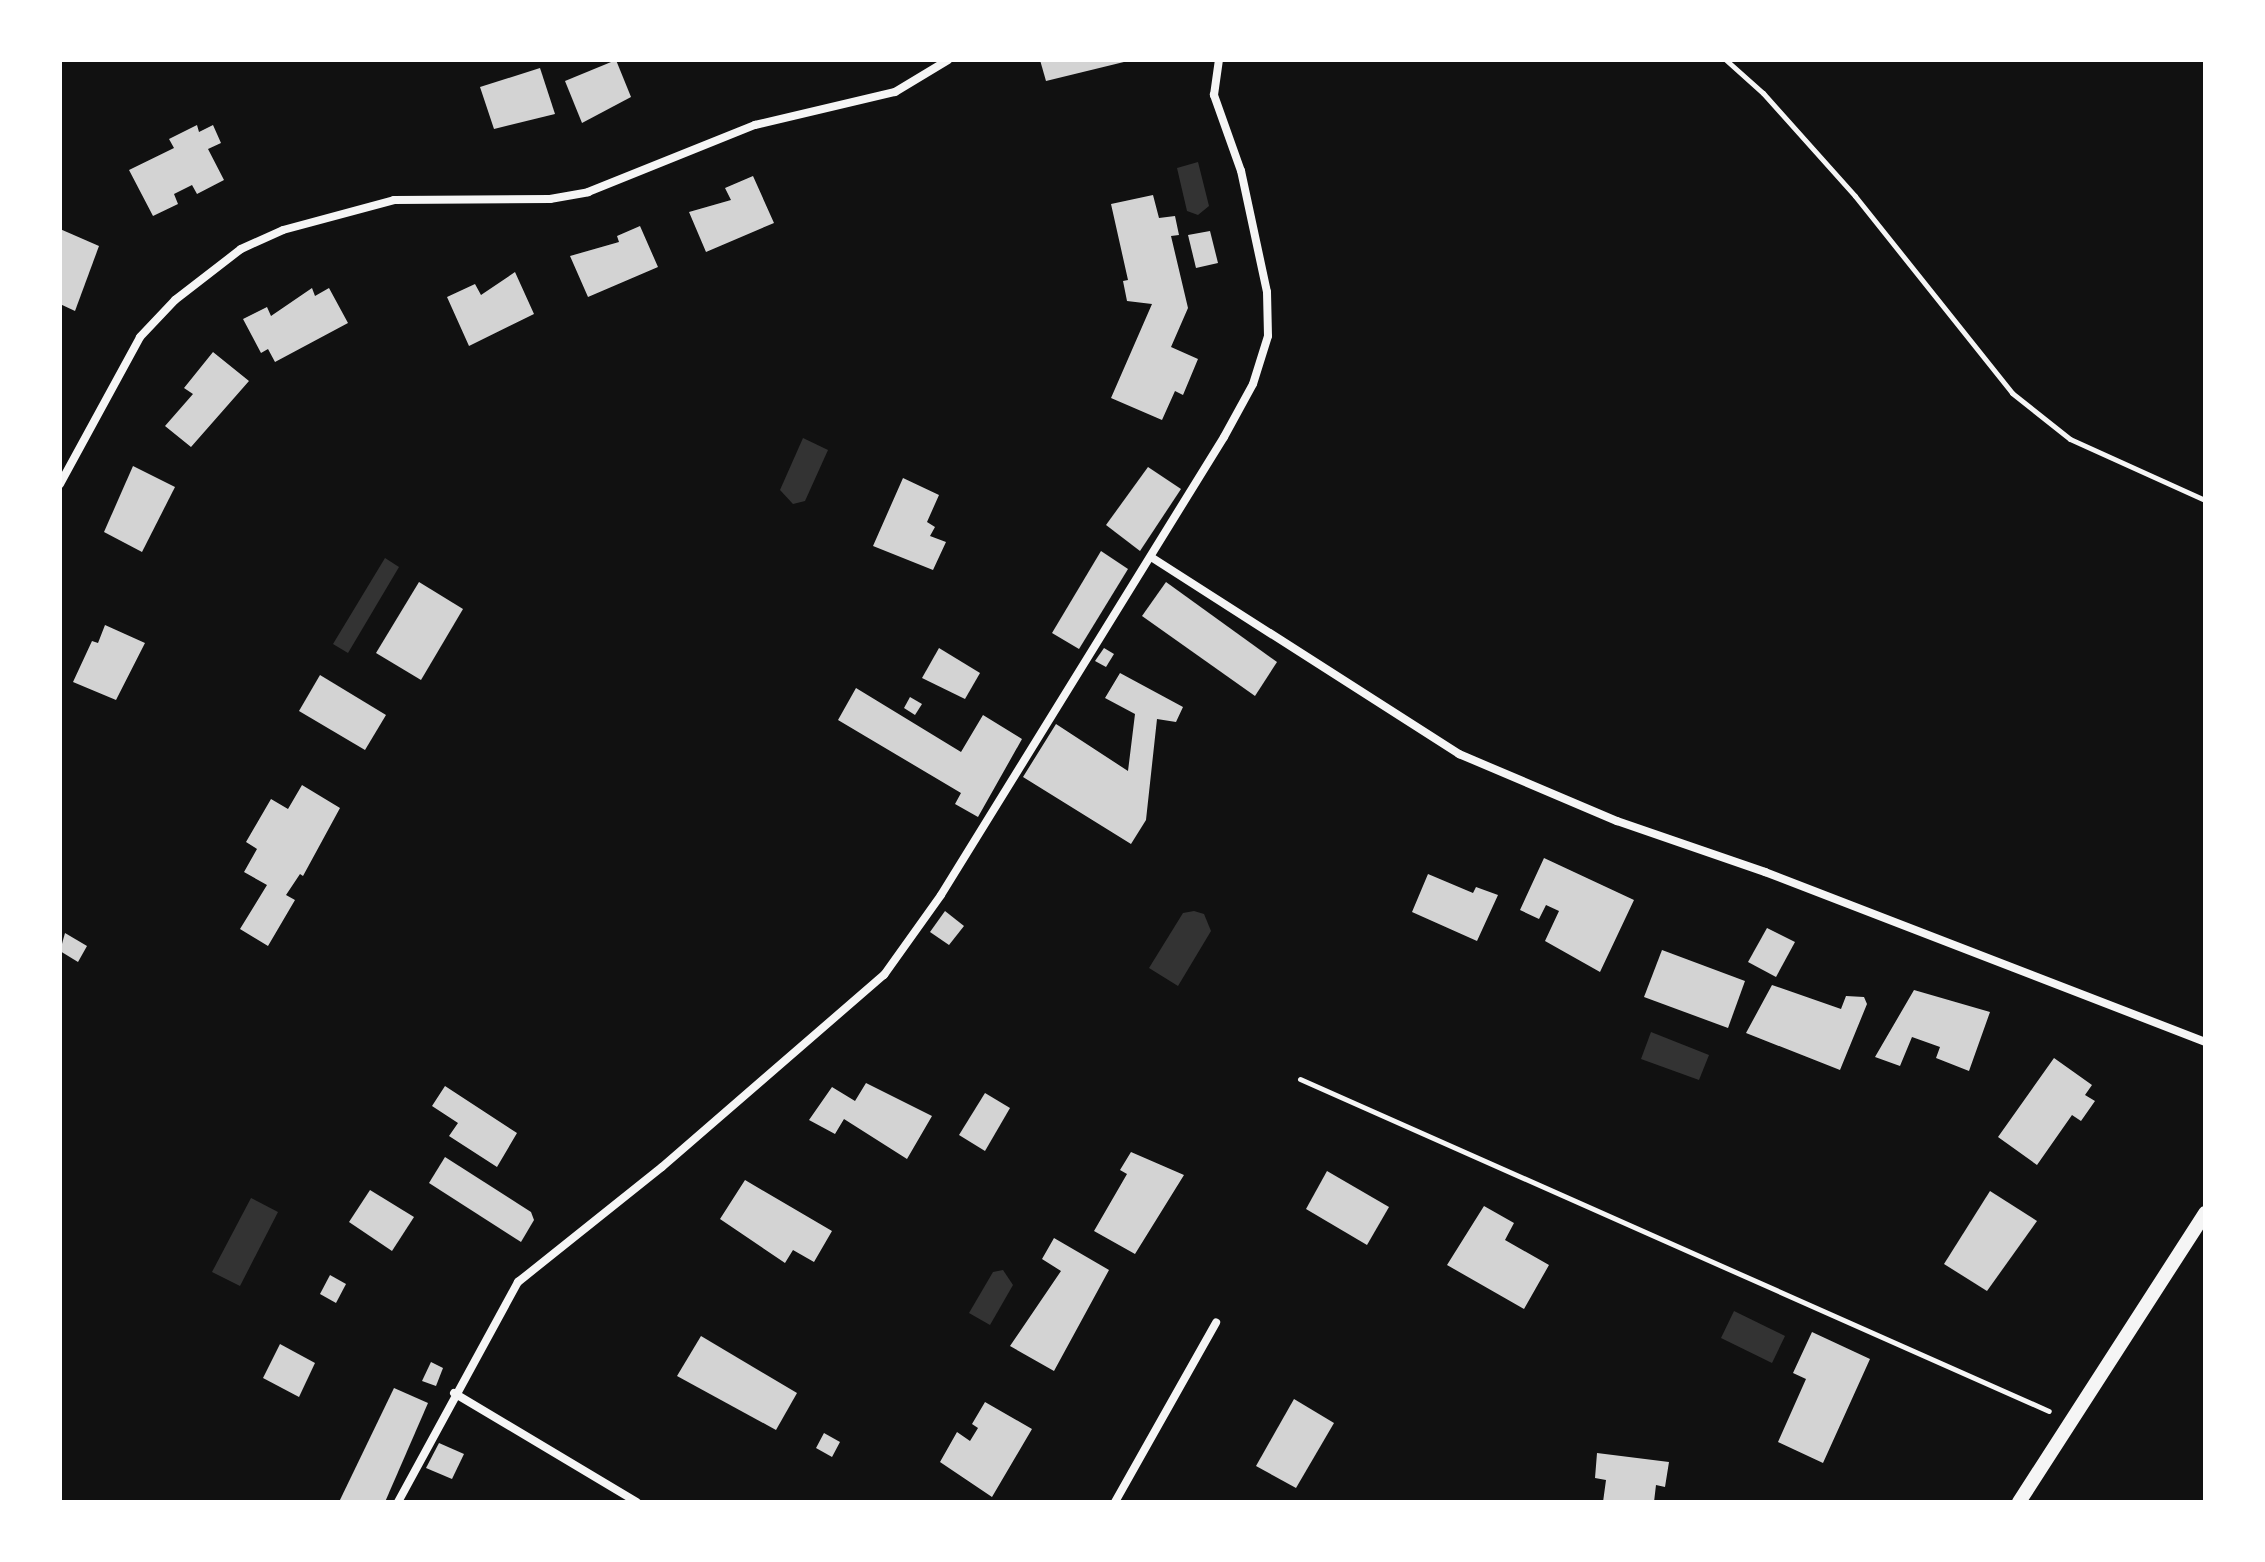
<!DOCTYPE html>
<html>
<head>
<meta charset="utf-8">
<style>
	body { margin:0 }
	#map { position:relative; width:2265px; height:1562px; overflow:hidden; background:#111; font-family:"Fira Sans",sans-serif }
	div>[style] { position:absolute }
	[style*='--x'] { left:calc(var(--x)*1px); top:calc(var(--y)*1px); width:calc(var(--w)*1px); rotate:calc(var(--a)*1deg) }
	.water>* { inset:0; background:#333 }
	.building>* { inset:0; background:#d3d3d3 }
	.path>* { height:5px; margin:-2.5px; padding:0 2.5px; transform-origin:2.5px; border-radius:2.5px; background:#f5f5f5 }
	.minor>* { height:8px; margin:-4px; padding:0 4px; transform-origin:4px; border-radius:4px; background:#f5f5f5 }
	.tertiary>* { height:14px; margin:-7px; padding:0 7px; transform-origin:7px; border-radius:7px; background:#f5f5f5 }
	span { translate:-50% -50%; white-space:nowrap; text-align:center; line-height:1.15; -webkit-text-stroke:7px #fff; paint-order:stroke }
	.frame { position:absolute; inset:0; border:62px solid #fff; pointer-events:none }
</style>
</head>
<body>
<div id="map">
	<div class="water">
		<i style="clip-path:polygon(1198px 162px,1209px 206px,1198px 215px,1187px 211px,1177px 168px)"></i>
		<i style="clip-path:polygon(803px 438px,828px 450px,805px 501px,793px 504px,780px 490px)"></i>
		<i style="clip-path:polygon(385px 558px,399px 567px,348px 653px,333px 644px)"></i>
		<i style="clip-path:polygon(1194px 911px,1204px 914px,1211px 931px,1178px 986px,1149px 968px,1183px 913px)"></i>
		<i style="clip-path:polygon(1651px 1032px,1709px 1055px,1699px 1080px,1641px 1059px)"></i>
		<i style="clip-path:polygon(251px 1198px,278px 1212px,240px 1286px,212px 1272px)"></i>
		<i style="clip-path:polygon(1003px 1270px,1013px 1285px,990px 1325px,969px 1313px,993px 1272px)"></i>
		<i style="clip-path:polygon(1734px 1311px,1785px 1336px,1772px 1363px,1721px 1338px)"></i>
	</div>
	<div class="building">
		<i style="clip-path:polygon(616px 60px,631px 97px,582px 123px,565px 81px)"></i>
		<i style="clip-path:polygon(1040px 60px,1128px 60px,1128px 61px,1046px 81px)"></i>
		<i style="clip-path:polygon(540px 68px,555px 114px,494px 129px,480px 87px)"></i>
		<i style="clip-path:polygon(197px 125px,199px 132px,213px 125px,221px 143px,208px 149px,224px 180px,197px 194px,192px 185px,174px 194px,178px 204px,153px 216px,129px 170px,174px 148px,169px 139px)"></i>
		<i style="clip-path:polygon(753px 176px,774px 223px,706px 252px,689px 212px,731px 200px,725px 188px)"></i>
		<i style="clip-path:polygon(1153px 195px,1159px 218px,1175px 216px,1179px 235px,1171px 236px,1188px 308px,1171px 347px,1198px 359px,1183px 395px,1175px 391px,1162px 420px,1111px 398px,1152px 304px,1127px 301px,1123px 281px,1128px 280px,1111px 204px)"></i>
		<i style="clip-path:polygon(640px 226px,658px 267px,588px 297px,570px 256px,619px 242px,617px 236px)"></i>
		<i style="clip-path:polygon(60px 229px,99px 246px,75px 311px,60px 304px)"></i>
		<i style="clip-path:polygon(1210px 231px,1218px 263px,1196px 268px,1188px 235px)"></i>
		<i style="clip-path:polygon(515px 272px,534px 314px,469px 346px,447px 297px,475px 284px,481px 295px)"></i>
		<i style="clip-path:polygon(312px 288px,315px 296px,329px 288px,348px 323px,275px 362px,268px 349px,261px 353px,243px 319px,267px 307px,271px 316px)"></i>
		<i style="clip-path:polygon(213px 352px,249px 381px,191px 447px,165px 426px,193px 394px,184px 388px)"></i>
		<i style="clip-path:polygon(133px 466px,175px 487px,142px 552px,104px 532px)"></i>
		<i style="clip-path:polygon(1148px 467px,1181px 489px,1140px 551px,1106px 525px)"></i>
		<i style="clip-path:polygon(903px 478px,939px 495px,927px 522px,935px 527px,930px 536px,946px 542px,933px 570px,873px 546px)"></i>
		<i style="clip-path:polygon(1101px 551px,1128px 569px,1079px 649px,1052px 633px)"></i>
		<i style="clip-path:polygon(419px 582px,463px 609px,421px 680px,376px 653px)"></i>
		<i style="clip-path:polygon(1166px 582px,1277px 662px,1255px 696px,1142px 616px)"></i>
		<i style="clip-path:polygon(105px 625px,145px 643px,116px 700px,73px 682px,92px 641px,98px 643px)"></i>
		<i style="clip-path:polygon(939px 648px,980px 673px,965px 699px,922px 678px)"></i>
		<i style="clip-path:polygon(1104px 648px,1114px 654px,1106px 667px,1095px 661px)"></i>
		<i style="clip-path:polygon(1120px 673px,1183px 707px,1176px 722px,1157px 719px,1146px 820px,1131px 844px,1023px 777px,1056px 724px,1128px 771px,1135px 714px,1105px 698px)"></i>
		<i style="clip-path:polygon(320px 675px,386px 715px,365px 750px,299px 711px)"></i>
		<i style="clip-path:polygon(856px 688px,961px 752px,983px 715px,1022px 739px,978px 817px,955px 804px,961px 793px,838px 720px)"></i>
		<i style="clip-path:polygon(910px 697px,922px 704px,915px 715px,904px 708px)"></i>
		<i style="clip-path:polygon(302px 785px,340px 808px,303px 876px,300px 874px,286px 895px,295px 900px,268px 946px,240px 929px,267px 885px,244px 872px,257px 849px,246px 842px,271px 799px,288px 809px)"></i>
		<i style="clip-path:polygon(1544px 858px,1634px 900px,1600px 972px,1545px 941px,1559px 911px,1546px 905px,1539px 919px,1520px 910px)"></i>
		<i style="clip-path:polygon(1428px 874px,1473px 893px,1476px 887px,1498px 895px,1477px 941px,1412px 912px)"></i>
		<i style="clip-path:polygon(945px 911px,964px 926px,949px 945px,930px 932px)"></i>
		<i style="clip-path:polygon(1767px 928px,1795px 942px,1776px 977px,1748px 962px)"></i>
		<i style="clip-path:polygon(65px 933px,87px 946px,78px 962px,60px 951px)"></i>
		<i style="clip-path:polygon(1662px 950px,1745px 981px,1728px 1028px,1644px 997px)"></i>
		<i style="clip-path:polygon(1772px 985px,1841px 1009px,1846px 996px,1864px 997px,1867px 1004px,1840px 1070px,1746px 1033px)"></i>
		<i style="clip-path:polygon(1914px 990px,1990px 1012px,1969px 1071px,1936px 1058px,1940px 1047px,1912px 1037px,1900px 1066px,1875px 1057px)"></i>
		<i style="clip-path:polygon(2054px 1058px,2092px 1085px,2085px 1095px,2095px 1101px,2081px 1121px,2072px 1115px,2037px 1165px,1998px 1137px)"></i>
		<i style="clip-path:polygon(866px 1083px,932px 1116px,907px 1159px,844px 1119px,835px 1134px,809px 1120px,832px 1087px,855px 1101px)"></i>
		<i style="clip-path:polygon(445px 1086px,517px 1133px,497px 1167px,449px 1136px,458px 1123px,432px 1106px)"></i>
		<i style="clip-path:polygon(985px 1093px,1010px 1108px,985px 1151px,959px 1135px)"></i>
		<i style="clip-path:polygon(1131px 1152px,1184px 1175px,1135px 1254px,1094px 1231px,1127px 1174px,1120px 1170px)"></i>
		<i style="clip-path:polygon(445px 1157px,531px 1212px,534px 1220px,521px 1242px,429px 1183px)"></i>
		<i style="clip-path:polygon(1327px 1171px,1389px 1207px,1367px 1245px,1306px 1209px)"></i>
		<i style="clip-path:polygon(745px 1180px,832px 1231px,814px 1262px,793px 1250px,785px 1263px,720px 1219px)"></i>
		<i style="clip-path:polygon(370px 1190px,414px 1217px,392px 1251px,349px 1222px)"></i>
		<i style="clip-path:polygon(1990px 1191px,2037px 1221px,1987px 1291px,1944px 1264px)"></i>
		<i style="clip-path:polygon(1484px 1206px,1514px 1223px,1505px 1240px,1549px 1265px,1524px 1309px,1447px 1265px)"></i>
		<i style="clip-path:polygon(1054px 1238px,1109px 1270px,1054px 1371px,1010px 1346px,1061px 1271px,1042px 1259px)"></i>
		<i style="clip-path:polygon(330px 1275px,346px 1284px,336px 1303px,320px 1294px)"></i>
		<i style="clip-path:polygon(1812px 1332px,1870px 1359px,1823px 1463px,1778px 1442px,1806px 1379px,1793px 1373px)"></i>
		<i style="clip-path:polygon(701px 1336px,797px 1393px,776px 1430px,677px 1376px)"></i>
		<i style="clip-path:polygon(280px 1344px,315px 1363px,299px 1397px,263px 1378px)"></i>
		<i style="clip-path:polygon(431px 1362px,443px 1368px,436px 1386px,422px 1381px)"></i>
		<i style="clip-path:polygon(394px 1388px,428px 1403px,385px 1502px,339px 1502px)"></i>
		<i style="clip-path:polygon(1294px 1399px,1334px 1423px,1296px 1488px,1256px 1466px)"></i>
		<i style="clip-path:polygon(985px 1402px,1032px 1429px,992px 1497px,940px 1462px,957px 1432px,970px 1441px,978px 1428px,972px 1424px)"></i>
		<i style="clip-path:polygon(824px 1433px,840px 1442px,832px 1457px,816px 1448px)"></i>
		<i style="clip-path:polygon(439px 1443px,464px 1454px,452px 1479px,426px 1468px)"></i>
		<i style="clip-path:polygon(1597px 1453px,1669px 1462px,1665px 1487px,1656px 1485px,1654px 1502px,1603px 1502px,1606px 1480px,1595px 1478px)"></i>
	</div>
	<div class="path">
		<i style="--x:1726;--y:60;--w:50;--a:41.7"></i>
		<i style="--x:1763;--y:93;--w:138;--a:48.2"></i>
		<i style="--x:1855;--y:196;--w:252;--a:51.4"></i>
		<i style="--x:2012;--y:393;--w:74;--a:38.4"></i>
		<i style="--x:2070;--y:439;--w:148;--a:24.3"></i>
		<i style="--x:1300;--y:1079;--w:819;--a:23.91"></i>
	</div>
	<div class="minor">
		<i style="--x:60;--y:484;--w:167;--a:-61.4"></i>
		<i style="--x:140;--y:337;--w:51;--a:-46.6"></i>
		<i style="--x:175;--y:300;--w:83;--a:-37.7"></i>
		<i style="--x:241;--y:249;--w:46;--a:-24.3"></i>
		<i style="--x:283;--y:230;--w:115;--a:-15.1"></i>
		<i style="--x:394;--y:200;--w:156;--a:-0.4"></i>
		<i style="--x:550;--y:199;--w:39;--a:-10"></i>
		<i style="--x:588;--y:192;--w:180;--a:-21.9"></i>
		<i style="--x:755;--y:125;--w:144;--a:-13.3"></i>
		<i style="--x:895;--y:92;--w:62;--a:-31.1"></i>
		<i style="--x:1151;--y:557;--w:366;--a:32.6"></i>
		<i style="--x:1459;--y:754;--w:172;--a:23"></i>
		<i style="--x:1617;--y:821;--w:157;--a:19"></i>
		<i style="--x:1765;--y:872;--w:472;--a:21.1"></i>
		<i style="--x:454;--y:1393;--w:213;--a:30.8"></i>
		<i style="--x:398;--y:1502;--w:251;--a:-61.4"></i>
		<i style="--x:518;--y:1282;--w:184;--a:-38.6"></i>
		<i style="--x:662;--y:1167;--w:294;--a:-40.9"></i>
		<i style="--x:884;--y:975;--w:98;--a:-54.5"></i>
		<i style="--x:941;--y:895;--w:538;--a:-58.29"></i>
		<i style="--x:1224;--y:437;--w:60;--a:-61.3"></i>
		<i style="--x:1253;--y:384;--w:50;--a:-72.6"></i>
		<i style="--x:1268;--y:336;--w:44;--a:-91.3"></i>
		<i style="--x:1267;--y:292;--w:124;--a:-102.1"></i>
		<i style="--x:1241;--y:171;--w:81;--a:-109.6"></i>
		<i style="--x:1214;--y:95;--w:35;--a:-82"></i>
		<i style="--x:1115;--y:1502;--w:206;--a:-60.6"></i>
	</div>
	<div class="tertiary">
		<i style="--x:2019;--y:1502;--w:344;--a:-57.2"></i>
	</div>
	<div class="frame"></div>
</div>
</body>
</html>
